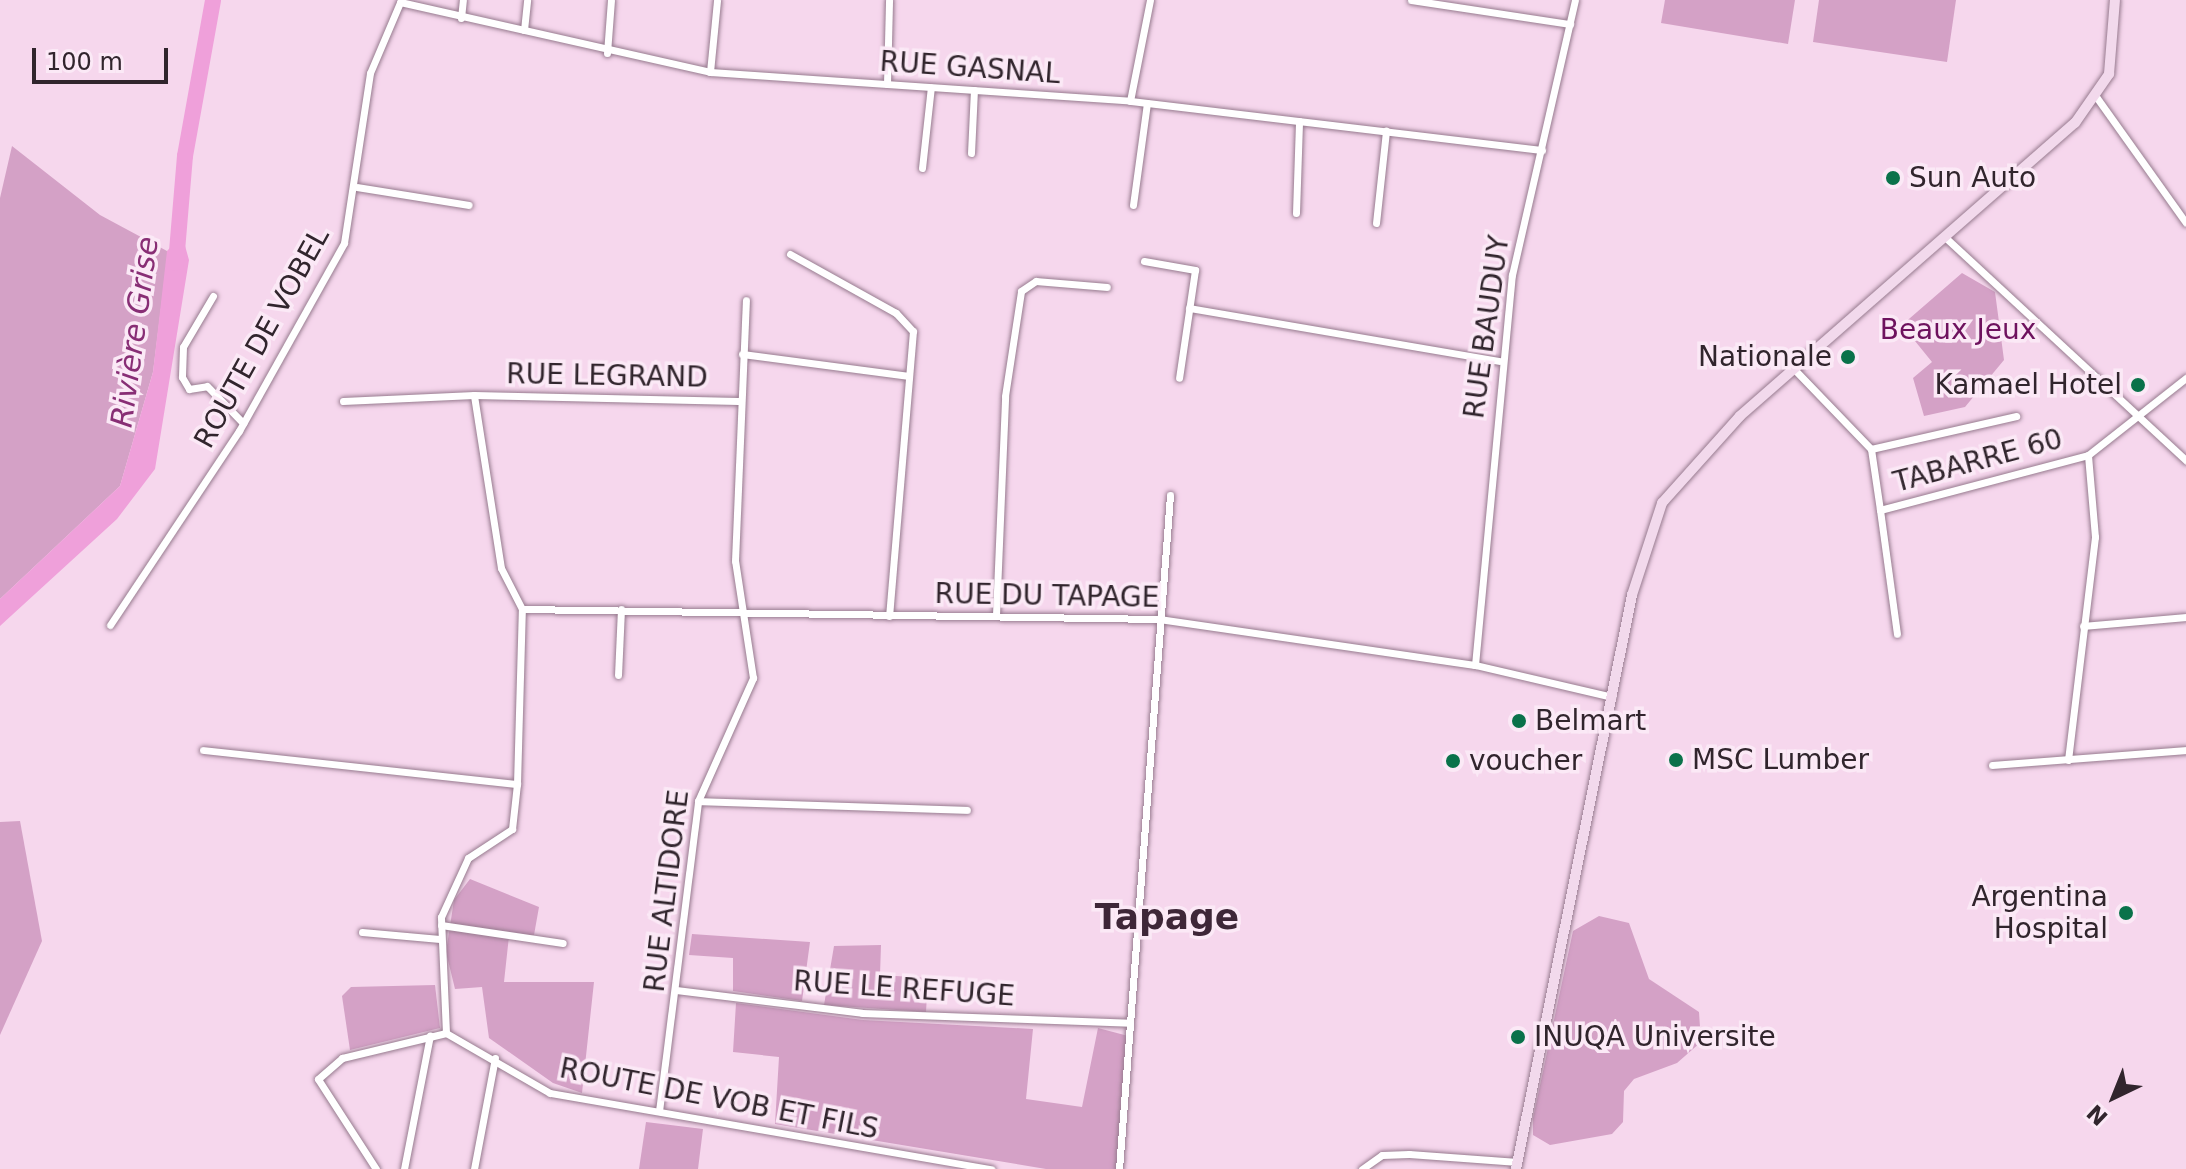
<!DOCTYPE html>
<html>
<head>
<meta charset="utf-8">
<style>
	body { margin:0 }
	#map { position:relative; width:2186px; height:1169px; overflow:hidden; background:#f6d7ed; font-family:"DejaVu Sans",sans-serif }
	div>[style] { position:absolute }
	[style*='--x'] { left:calc(var(--x)*1px); top:calc(var(--y)*1px); width:calc(var(--w)*1px); rotate:calc(var(--a)*1deg) }
	.green>* { inset:0; background:#d4a1c6 }
	.water>* { inset:0; background:#efa0da }
	.river>* { height:16px; margin:-8px; padding:0 8px; transform-origin:8px; border-radius:8px; background:#efa0da }
	.roads { filter:drop-shadow(0 0 2px #977b8f) drop-shadow(0 0 2px #977b8f) }
	.minor>* { height:7px; margin:-3.5px; padding:0 3.5px; transform-origin:3.5px; border-radius:3.5px; background:#fff }
	.secondary>* { height:10px; margin:-5px; padding:0 5px; transform-origin:5px; border-radius:5px; background:#f2d9ec }
	.dots>* { width:22px; height:22px; translate:-50% -50%; box-sizing:border-box; border:4px solid #fbe9f6; border-radius:50% }
	span { translate:-50% -50%; white-space:nowrap; text-align:center; line-height:1.15; -webkit-text-stroke:7px #fbe9f6; paint-order:stroke }
	.street-label { font-size:28px; color:#31252d }
	.poi-label { font-size:28px; color:#31252d }
	.left { translate:0 -50%; text-align:left }
	.right { translate:-100% -50%; text-align:right }
	.park-label { font-size:28px; color:#6e125e }
	.water-label { font-size:30px; color:#882e75; font-style:italic }
	.district-label { font-size:36px; color:#3e2738; font-weight:700 }
	.north { position:absolute; left:2074px; top:1057px; width:80px; height:80px; -webkit-text-stroke:6px #fbe9f6; paint-order:stroke; rotate:223deg; font-size:22px; font-weight:700; line-height:32px; text-align:center; color:#31252d }
	.north::after { content:''; display:block; margin:auto; width:28px; height:36px; background:#31252d; clip-path:polygon(50% 0,100% 100%,50% 72%,0 100%) }
	.scale { position:absolute; left:32px; top:48px; width:136px; height:36px; box-sizing:border-box; border:4px solid #31252d; border-top:0; padding-left:10px; font-size:24px; line-height:28px; white-space:nowrap; color:#31252d; -webkit-text-stroke:6px #fbe9f6; paint-order:stroke }
</style>
</head>
<body>
<div id="map">
	<div class="green">
		<i style="clip-path:polygon(1665px 0,1795px 0,1788px 44px,1661px 23px)"></i>
		<i style="clip-path:polygon(1819px 0,1956px 0,1947px 62px,1813px 42px)"></i>
		<i style="clip-path:polygon(12px 146px,100px 215px,167px 251px,167px 260px,153px 372px,120px 486px,0 599px,0 198px)"></i>
		<i style="clip-path:polygon(1962px 273px,1995px 292px,2004px 360px,1965px 407px,1924px 416px,1913px 378px,1932px 362px,1902px 325px)"></i>
		<i style="clip-path:polygon(20px 821px,42px 941px,0 1035px,0 822px)"></i>
		<i style="clip-path:polygon(470px 879px,539px 907px,534px 935px,509px 936px,504px 982px,594px 982px,582px 1093px,553px 1083px,489px 1038px,482px 987px,455px 989px,446px 952px,454px 900px)"></i>
		<i style="clip-path:polygon(1599px 916px,1629px 923px,1649px 979px,1699px 1012px,1701px 1042px,1677px 1063px,1634px 1079px,1624px 1091px,1623px 1122px,1612px 1134px,1550px 1145px,1533px 1135px,1533px 1118px,1573px 931px)"></i>
		<i style="clip-path:polygon(692px 934px,810px 942px,802px 1001px,733px 991px,733px 958px,689px 955px)"></i>
		<i style="clip-path:polygon(881px 945px,880px 975px,928px 978px,926px 1012px,824px 1005px,834px 946px)"></i>
		<i style="clip-path:polygon(435px 985px,440px 1028px,350px 1050px,342px 996px,351px 987px)"></i>
		<i style="clip-path:polygon(736px 1003px,863px 1020px,1033px 1029px,1026px 1099px,1082px 1107px,1098px 1028px,1132px 1037px,1123px 1169px,1046px 1169px,775px 1124px,779px 1057px,733px 1052px)"></i>
		<i style="clip-path:polygon(646px 1122px,703px 1129px,698px 1169px,639px 1169px)"></i>
	</div>
	<div class="water">
		<i style="clip-path:polygon(182px 235px,189px 260px,155px 469px,117px 519px,0 626px,0 599px,120px 486px,153px 372px,167px 251px)"></i>
	</div>
	<div class="river">
		<i style="--x:176;--y:263;--w:107;--a:-85.2"></i>
		<i style="--x:185;--y:156;--w:158;--a:-79.8"></i>
	</div>
	<div class="roads">
		<div class="minor">
			<i style="--x:1411;--y:0;--w:161;--a:8.6"></i>
			<i style="--x:400;--y:2;--w:318;--a:12.7"></i>
			<i style="--x:710;--y:72;--w:421;--a:3.9"></i>
			<i style="--x:1130;--y:101;--w:415;--a:6.8"></i>
			<i style="--x:461;--y:18;--w:18;--a:-84"></i>
			<i style="--x:524;--y:30;--w:30;--a:-84"></i>
			<i style="--x:607;--y:53;--w:53;--a:-85.7"></i>
			<i style="--x:710;--y:72;--w:72;--a:-84.4"></i>
			<i style="--x:887;--y:84;--w:84;--a:-88.6"></i>
			<i style="--x:2097;--y:98;--w:153;--a:54.5"></i>
			<i style="--x:1130;--y:101;--w:103;--a:-78.8"></i>
			<i style="--x:971;--y:153;--w:63;--a:-87.3"></i>
			<i style="--x:922;--y:168;--w:81;--a:-83.7"></i>
			<i style="--x:357;--y:187;--w:113;--a:9.1"></i>
			<i style="--x:1133;--y:205;--w:103;--a:-82.2"></i>
			<i style="--x:1296;--y:213;--w:92;--a:-88.1"></i>
			<i style="--x:1376;--y:223;--w:93;--a:-83.8"></i>
			<i style="--x:1947;--y:239;--w:326;--a:42.8"></i>
			<i style="--x:790;--y:254;--w:121;--a:29.1"></i>
			<i style="--x:896;--y:313;--w:25;--a:47"></i>
			<i style="--x:913;--y:331;--w:286;--a:94.8"></i>
			<i style="--x:1144;--y:261;--w:52;--a:10"></i>
			<i style="--x:1195;--y:270;--w:109;--a:98.4"></i>
			<i style="--x:213;--y:296;--w:59;--a:120.5"></i>
			<i style="--x:183;--y:347;--w:30;--a:92"></i>
			<i style="--x:182;--y:377;--w:14;--a:60"></i>
			<i style="--x:189;--y:389;--w:18;--a:-9"></i>
			<i style="--x:207;--y:386;--w:52;--a:45.8"></i>
			<i style="--x:1189;--y:308;--w:315;--a:9.7"></i>
			<i style="--x:742;--y:354;--w:167;--a:7.5"></i>
			<i style="--x:1794;--y:369;--w:111;--a:46.1"></i>
			<i style="--x:1871;--y:449;--w:62;--a:81.6"></i>
			<i style="--x:1880;--y:510;--w:215;--a:-14.8"></i>
			<i style="--x:2088;--y:455;--w:125;--a:-38.2"></i>
			<i style="--x:343;--y:401;--w:131;--a:-2.6"></i>
			<i style="--x:474;--y:395;--w:264;--a:1.3"></i>
			<i style="--x:1871;--y:449;--w:149;--a:-12.8"></i>
			<i style="--x:1880;--y:510;--w:125;--a:82.2"></i>
			<i style="--x:522;--y:609;--w:637;--a:0.9"></i>
			<i style="--x:1159;--y:619;--w:319;--a:8.3"></i>
			<i style="--x:1475;--y:665;--w:141;--a:13.1"></i>
			<i style="--x:996;--y:615;--w:219;--a:-87.6"></i>
			<i style="--x:1005;--y:396;--w:106;--a:-81.3"></i>
			<i style="--x:1021;--y:291;--w:18;--a:-34"></i>
			<i style="--x:1036;--y:281;--w:71;--a:4.8"></i>
			<i style="--x:110;--y:625;--w:233;--a:-56.4"></i>
			<i style="--x:239;--y:431;--w:215;--a:-60.8"></i>
			<i style="--x:344;--y:243;--w:172;--a:-81.3"></i>
			<i style="--x:370;--y:73;--w:79;--a:-67"></i>
			<i style="--x:2083;--y:626;--w:103;--a:-5"></i>
			<i style="--x:1475;--y:665;--w:392;--a:-84.6"></i>
			<i style="--x:1512;--y:275;--w:282;--a:-77.1"></i>
			<i style="--x:618;--y:675;--w:66;--a:-87.4"></i>
			<i style="--x:203;--y:750;--w:316;--a:6.2"></i>
			<i style="--x:2068;--y:760;--w:225;--a:-83.1"></i>
			<i style="--x:2095;--y:537;--w:82;--a:-94.9"></i>
			<i style="--x:1992;--y:765;--w:195;--a:-4.4"></i>
			<i style="--x:698;--y:801;--w:269;--a:1.9"></i>
			<i style="--x:441;--y:925;--w:123;--a:8.4"></i>
			<i style="--x:362;--y:932;--w:78;--a:5.1"></i>
			<i style="--x:676;--y:990;--w:187;--a:7"></i>
			<i style="--x:862;--y:1013;--w:268;--a:2.1"></i>
			<i style="--x:446;--y:1033;--w:116;--a:-92.5"></i>
			<i style="--x:441;--y:917;--w:65;--a:-65.4"></i>
			<i style="--x:468;--y:858;--w:53;--a:-33.4"></i>
			<i style="--x:512;--y:829;--w:45;--a:-83.7"></i>
			<i style="--x:517;--y:784;--w:175;--a:-88.4"></i>
			<i style="--x:522;--y:609;--w:46;--a:-117.1"></i>
			<i style="--x:501;--y:568;--w:175;--a:-98.9"></i>
			<i style="--x:659;--y:1111;--w:312;--a:-82.8"></i>
			<i style="--x:698;--y:801;--w:135;--a:-65.9"></i>
			<i style="--x:753;--y:678;--w:118;--a:-98.7"></i>
			<i style="--x:735;--y:561;--w:261;--a:-87.6"></i>
			<i style="--x:376;--y:1169;--w:107;--a:-122.8"></i>
			<i style="--x:318;--y:1079;--w:32;--a:-41"></i>
			<i style="--x:342;--y:1058;--w:107;--a:-13.5"></i>
			<i style="--x:446;--y:1033;--w:120;--a:30"></i>
			<i style="--x:550;--y:1093;--w:448;--a:9.8"></i>
			<i style="--x:404;--y:1169;--w:136;--a:-79"></i>
			<i style="--x:474;--y:1169;--w:113;--a:-79.3"></i>
			<i style="--x:1119;--y:1169;--w:676;--a:-85.67"></i>
			<i style="--x:1362;--y:1169;--w:24;--a:-35"></i>
			<i style="--x:1382;--y:1155;--w:27;--a:-2"></i>
			<i style="--x:1409;--y:1154;--w:109;--a:4.2"></i>
		</div>
		<div class="secondary">
			<i style="--x:1516;--y:1169;--w:586;--a:-78.57"></i>
			<i style="--x:1632;--y:595;--w:97;--a:-71.9"></i>
			<i style="--x:1662;--y:503;--w:117;--a:-48.1"></i>
			<i style="--x:1740;--y:416;--w:445;--a:-41.2"></i>
			<i style="--x:2075;--y:123;--w:60;--a:-55.2"></i>
			<i style="--x:2109;--y:74;--w:74;--a:-85.4"></i>
		</div>
	</div>
	<div class="dots">
		<i style="left:1893px;top:178px;background:#0a724a"></i>
		<i style="left:1848px;top:357px;background:#0a724a"></i>
		<i style="left:2138px;top:385px;background:#0a724a"></i>
		<i style="left:1519px;top:721px;background:#0a724a"></i>
		<i style="left:1676px;top:760px;background:#0a724a"></i>
		<i style="left:1453px;top:761px;background:#0a724a"></i>
		<i style="left:2126px;top:913px;background:#0a724a"></i>
		<i style="left:1518px;top:1037px;background:#0a724a"></i>
	</div>
	<div class="street-label">
		<span style="left:970px;top:68px;rotate:4deg">RUE GASNAL</span>
		<span style="left:1487px;top:327px;rotate:-82deg">RUE BAUDUY</span>
		<span style="left:262px;top:338px;rotate:-61deg">ROUTE DE VOBEL</span>
		<span style="left:607px;top:376px;rotate:1deg">RUE LEGRAND</span>
		<span style="left:1978px;top:461px;rotate:-15deg">TABARRE 60</span>
		<span style="left:1047px;top:596px;rotate:1deg">RUE DU TAPAGE</span>
		<span style="left:667px;top:891px;rotate:-83deg">RUE ALTIDORE</span>
		<span style="left:904px;top:989px;rotate:4deg">RUE LE REFUGE</span>
		<span style="left:719px;top:1099px;rotate:11deg">ROUTE DE VOB ET FILS</span>
	</div>
	<div class="poi-label">
		<span class="left" style="left:1909px;top:178px">Sun Auto</span>
		<span class="right" style="left:1832px;top:357px">Nationale</span>
		<span class="right" style="left:2122px;top:385px">Kamael Hotel</span>
		<span class="left" style="left:1535px;top:721px">Belmart</span>
		<span class="left" style="left:1692px;top:760px">MSC Lumber</span>
		<span class="left" style="left:1469px;top:761px">voucher</span>
		<span class="right" style="left:2108px;top:913px">Argentina<br>Hospital</span>
		<span class="left" style="left:1534px;top:1037px">INUQA Universite</span>
	</div>
	<div class="park-label">
		<span style="left:1958px;top:330px">Beaux Jeux</span>
	</div>
	<div class="water-label">
		<span style="left:135px;top:332px;rotate:-82deg">Rivière Grise</span>
	</div>
	<div class="district-label">
		<span style="left:1167px;top:917px">Tapage</span>
	</div>
	<div class="north">N</div>
	<div class="scale">100 m</div>
</div>
</body>
</html>
